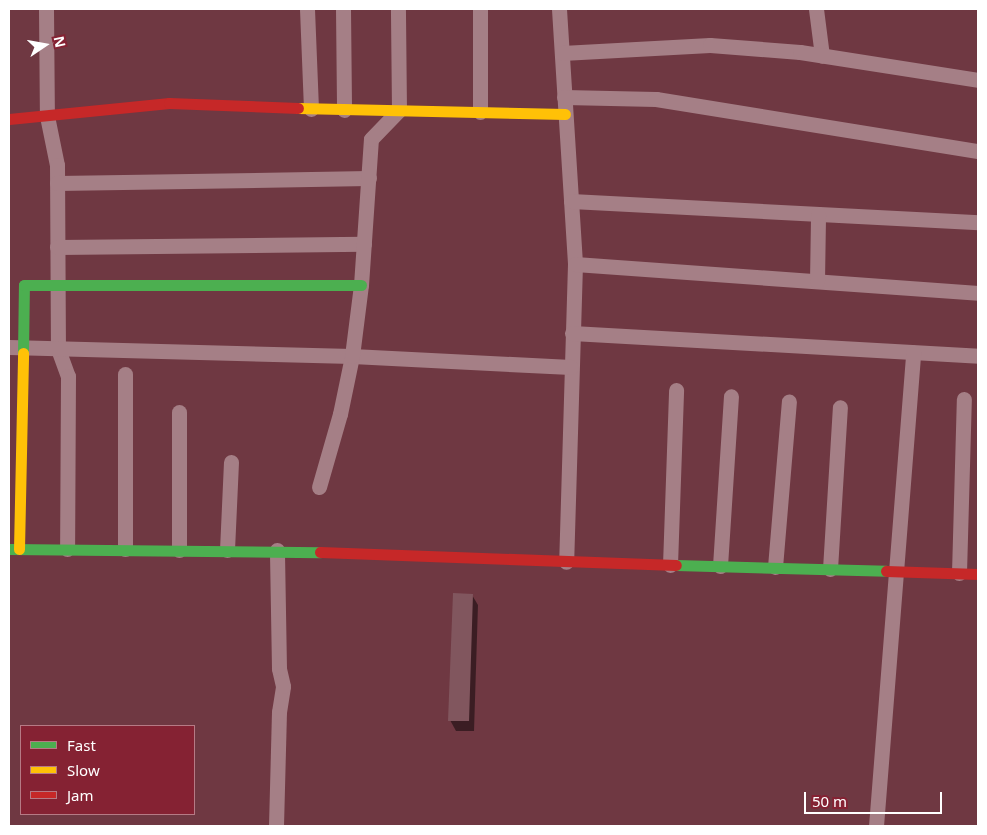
<!DOCTYPE html>
<html>
<head>
<meta charset="utf-8">
<style>
	body { margin:0 }
	#map { position:relative; width:987px; height:835px; overflow:hidden; background:#6f3842; font-family:"Noto Sans",sans-serif }
	div>[style] { position:absolute }
	[style*='--x'] { left:calc(var(--x)*1px); top:calc(var(--y)*1px); width:calc(var(--w)*1px); rotate:calc(var(--a)*1deg) }
	.shadow>* { inset:0; background:#0007 }
	.building>* { inset:0; background:#81565e }
	.street>* { height:15px; margin:-7.5px; padding:0 7.5px; transform-origin:7.5px; border-radius:7.5px; background:#a57f86 }
	.fast>* { height:11px; margin:-5.5px; padding:0 5.5px; transform-origin:5.5px; border-radius:5.5px; background:#4caf50 }
	.slow>* { height:11px; margin:-5.5px; padding:0 5.5px; transform-origin:5.5px; border-radius:5.5px; background:#ffc107 }
	.jam>* { height:11px; margin:-5.5px; padding:0 5.5px; transform-origin:5.5px; border-radius:5.5px; background:#c62828 }
	span { translate:-50% -50%; white-space:nowrap; text-align:center; line-height:1.15; -webkit-text-stroke:4px #852233; paint-order:stroke }
	.frame { position:absolute; inset:0; border:10px solid #fff; pointer-events:none }
	.legend { position:absolute; left:20px; top:725px; width:175px; height:90px; box-sizing:border-box; background:#852233; border:1px solid #b67a85; margin:0; padding:6px 9px; list-style:none; font-size:15px; color:#fff }
	.legend li { display:flex; align-items:center; gap:10px; height:25px }
	.legend b { width:25px; border:1px solid #b67a85 }
	.north { position:absolute; left:20px; top:20px; width:50px; height:50px; -webkit-text-stroke:4px #852233; paint-order:stroke; rotate:78deg; font-size:14px; font-weight:700; line-height:20px; text-align:center; color:#fff }
	.north::after { content:''; display:block; margin:auto; width:18px; height:22px; background:#fff; clip-path:polygon(50% 0,100% 100%,50% 72%,0 100%) }
	.scale { position:absolute; left:804px; top:792px; width:138px; height:22px; box-sizing:border-box; border:2px solid #fff; border-top:0; padding-left:6px; font-size:15px; line-height:18px; white-space:nowrap; color:#fff; -webkit-text-stroke:4px #852233; paint-order:stroke }
</style>
</head>
<body>
<div id="map">
	<div class="shadow">
		<i style="clip-path:polygon(472px 595px,478px 605px,474px 731px,456px 731px,450px 720px)"></i>
	</div>
	<div class="building">
		<i style="clip-path:polygon(453px 593px,473px 594px,469px 721px,448px 721px)"></i>
	</div>
	<div class="street">
		<i style="--x:46;--y:9;--w:107;--a:89.5"></i>
		<i style="--x:47;--y:116;--w:50;--a:78.5"></i>
		<i style="--x:57;--y:165;--w:184;--a:89.7"></i>
		<i style="--x:58;--y:349;--w:29;--a:70"></i>
		<i style="--x:68;--y:376;--w:173;--a:90.3"></i>
		<i style="--x:307;--y:9;--w:100;--a:87.7"></i>
		<i style="--x:343;--y:9;--w:101;--a:89.4"></i>
		<i style="--x:480;--y:9;--w:103;--a:90"></i>
		<i style="--x:559;--y:9;--w:256;--a:86.4"></i>
		<i style="--x:575;--y:264;--w:298;--a:91.7"></i>
		<i style="--x:816;--y:9;--w:47;--a:82.7"></i>
		<i style="--x:562;--y:53;--w:148;--a:-3.1"></i>
		<i style="--x:710;--y:45;--w:90;--a:4.4"></i>
		<i style="--x:800;--y:52;--w:180;--a:8.9"></i>
		<i style="--x:564;--y:97;--w:92;--a:1.2"></i>
		<i style="--x:656;--y:99;--w:326;--a:9.2"></i>
		<i style="--x:57;--y:183;--w:312;--a:-0.9"></i>
		<i style="--x:571;--y:201;--w:408;--a:3"></i>
		<i style="--x:57;--y:247;--w:307;--a:-0.6"></i>
		<i style="--x:575;--y:264;--w:404;--a:4.1"></i>
		<i style="--x:817;--y:281;--w:67;--a:-89.1"></i>
		<i style="--x:572;--y:333;--w:407;--a:3.2"></i>
		<i style="--x:9;--y:347;--w:343;--a:1.5"></i>
		<i style="--x:352;--y:356;--w:219;--a:2.9"></i>
		<i style="--x:125;--y:374;--w:175;--a:90"></i>
		<i style="--x:319;--y:487;--w:76;--a:-74"></i>
		<i style="--x:340;--y:414;--w:59;--a:-78.3"></i>
		<i style="--x:352;--y:356;--w:72;--a:-82.8"></i>
		<i style="--x:361;--y:285;--w:146;--a:-86.1"></i>
		<i style="--x:371;--y:139;--w:40;--a:-46"></i>
		<i style="--x:399;--y:110;--w:101;--a:-90.6"></i>
		<i style="--x:179;--y:550;--w:138;--a:-90"></i>
		<i style="--x:227;--y:550;--w:88;--a:-87.4"></i>
		<i style="--x:670;--y:565;--w:175;--a:-88"></i>
		<i style="--x:720;--y:566;--w:170;--a:-86.3"></i>
		<i style="--x:775;--y:567;--w:166;--a:-85.2"></i>
		<i style="--x:830;--y:569;--w:162;--a:-86.5"></i>
		<i style="--x:959;--y:573;--w:174;--a:-88.4"></i>
		<i style="--x:276;--y:826;--w:114;--a:-88.5"></i>
		<i style="--x:279;--y:712;--w:26;--a:-81"></i>
		<i style="--x:283;--y:686;--w:18;--a:-103"></i>
		<i style="--x:279;--y:668;--w:118;--a:-91"></i>
		<i style="--x:876;--y:826;--w:475;--a:-85.5"></i>
	</div>
	<div class="fast">
		<i style="--x:23;--y:353;--w:68;--a:-89.2"></i>
		<i style="--x:24;--y:285;--w:337;--a:0"></i>
		<i style="--x:9;--y:549;--w:311;--a:0.6"></i>
		<i style="--x:676;--y:565;--w:210;--a:1.6"></i>
	</div>
	<div class="slow">
		<i style="--x:298;--y:108;--w:267;--a:1.3"></i>
		<i style="--x:19;--y:549;--w:196;--a:-88.8"></i>
	</div>
	<div class="jam">
		<i style="--x:9;--y:119;--w:161;--a:-5.7"></i>
		<i style="--x:169;--y:103;--w:129;--a:2.2"></i>
		<i style="--x:320;--y:552;--w:356;--a:2.1"></i>
		<i style="--x:886;--y:571;--w:92;--a:1.9"></i>
	</div>
	<div class="frame"></div>
	<ul class="legend">
	<li><b style="height:6px;background:#4caf50"></b>Fast</li>
	<li><b style="height:6px;background:#ffc107"></b>Slow</li>
	<li><b style="height:6px;background:#c62828"></b>Jam</li>
	</ul>
	<div class="north">N</div>
	<div class="scale">50 m</div>
</div>
</body>
</html>
